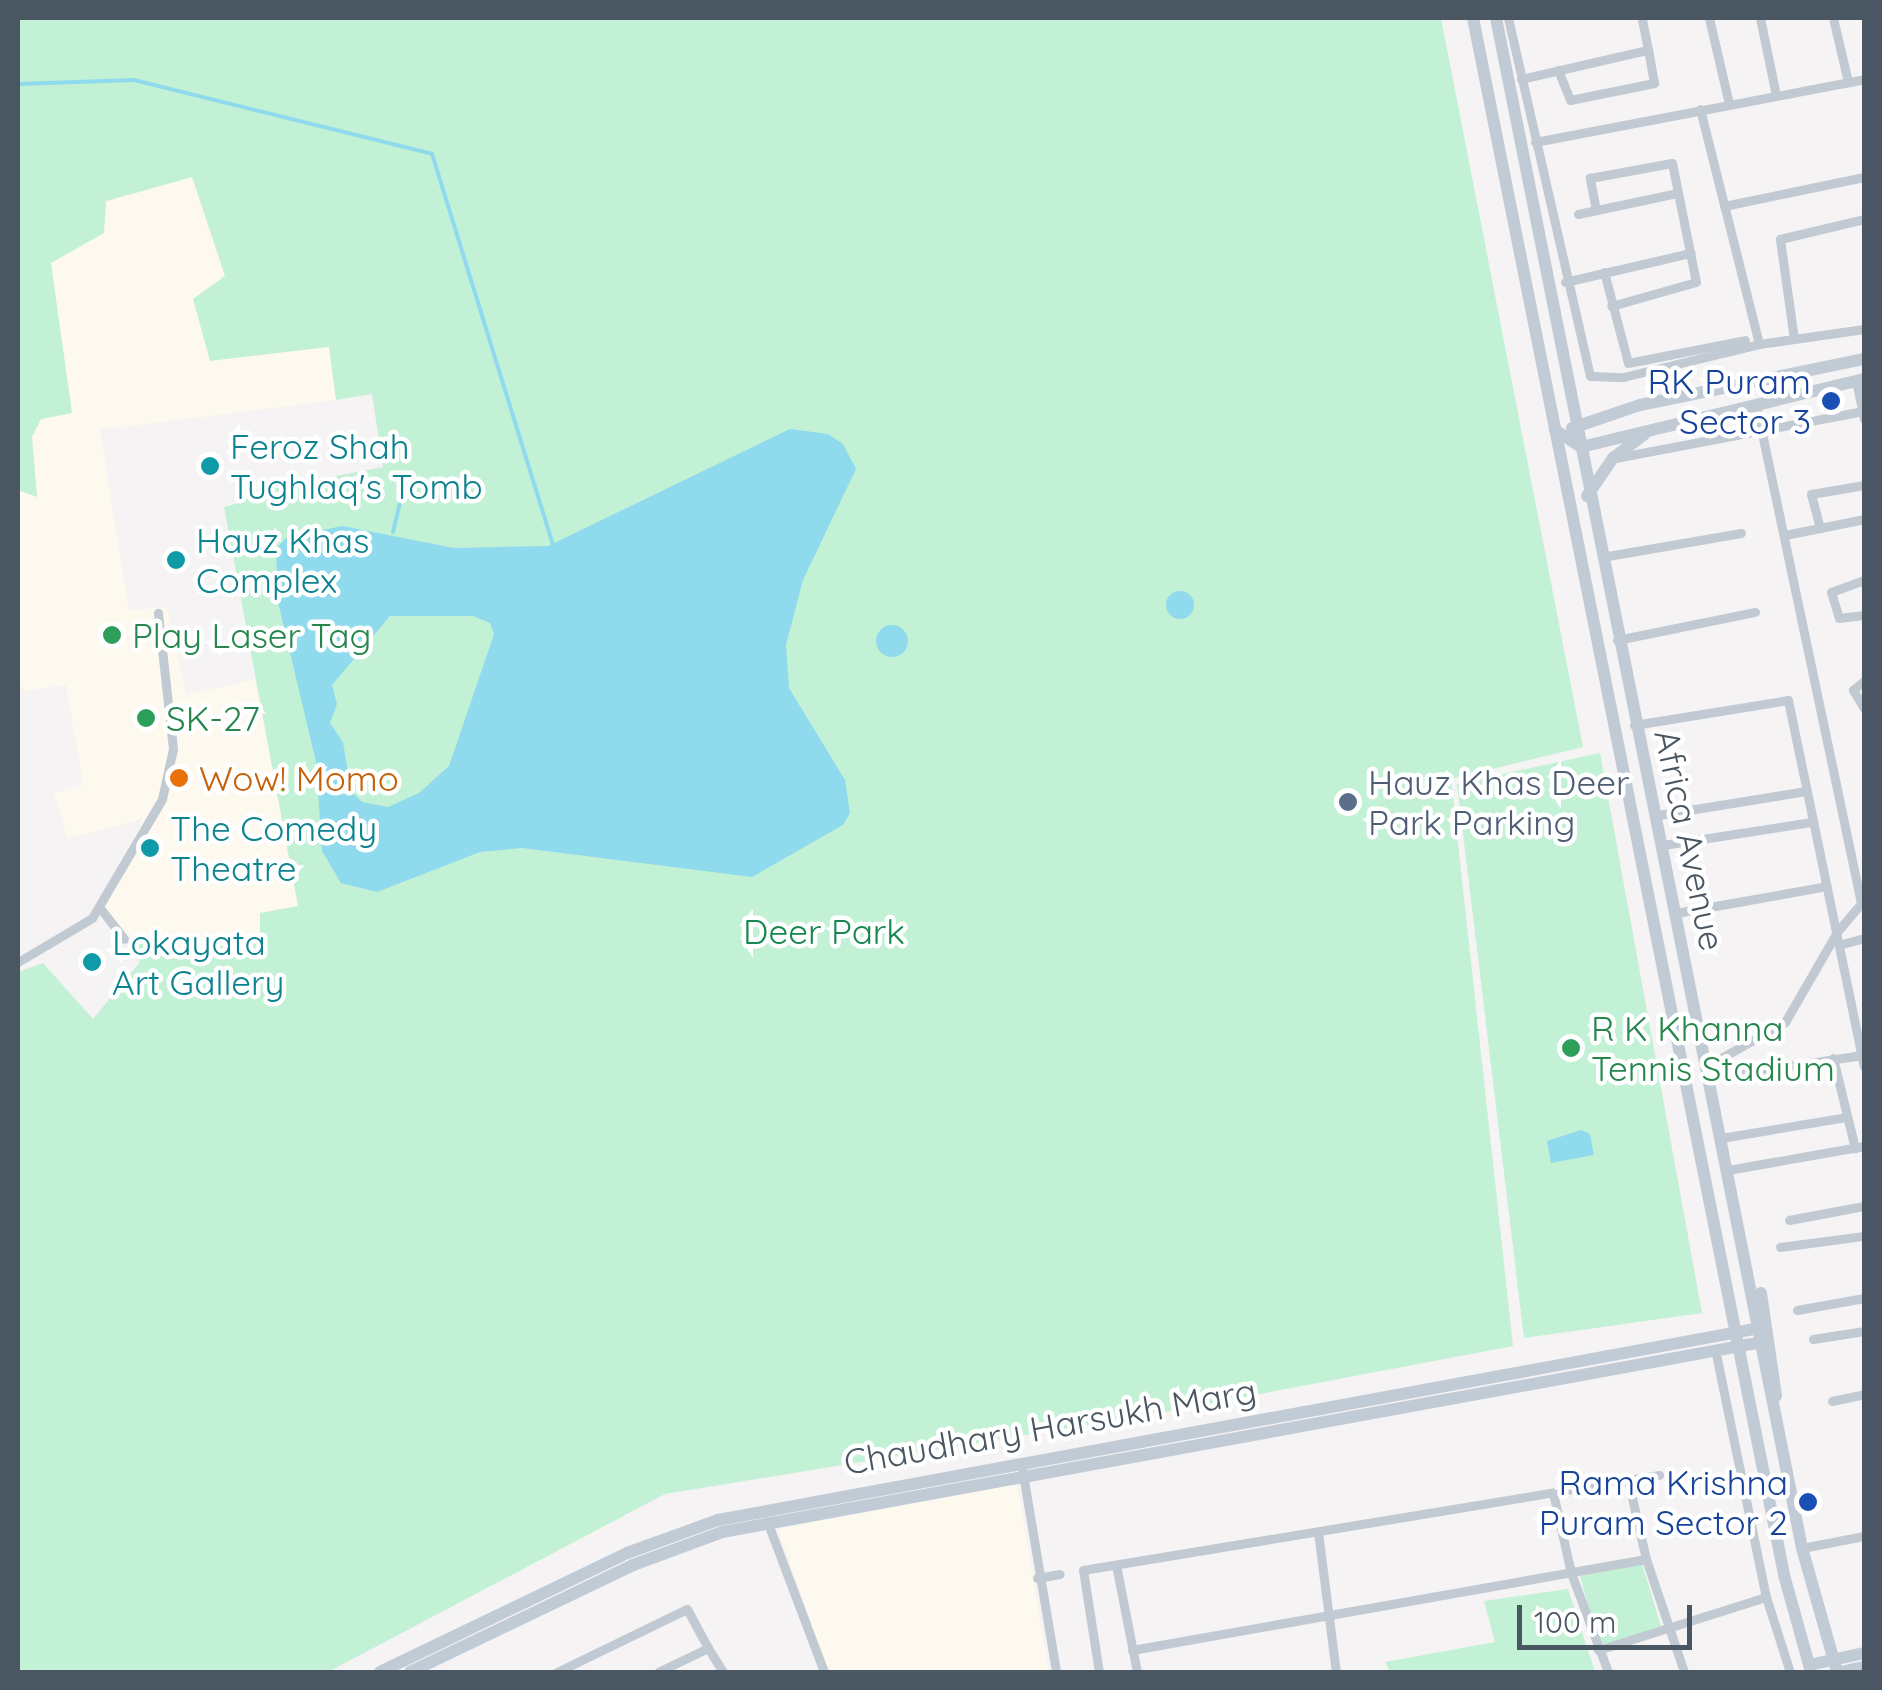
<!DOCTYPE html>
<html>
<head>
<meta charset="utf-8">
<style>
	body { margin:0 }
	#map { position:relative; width:1882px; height:1690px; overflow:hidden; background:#f5f3f3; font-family:Quicksand,sans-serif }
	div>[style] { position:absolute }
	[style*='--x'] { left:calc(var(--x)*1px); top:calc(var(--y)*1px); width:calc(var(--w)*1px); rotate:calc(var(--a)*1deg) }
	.commercial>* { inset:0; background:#fdf9ef }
	.green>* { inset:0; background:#c3f1d5 }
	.water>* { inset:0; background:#90daee }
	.round { border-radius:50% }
	.stream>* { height:4px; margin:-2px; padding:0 2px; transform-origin:2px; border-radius:2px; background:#90daee }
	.street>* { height:9px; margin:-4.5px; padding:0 4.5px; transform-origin:4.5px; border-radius:4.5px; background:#c1cad2 }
	.secondary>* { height:12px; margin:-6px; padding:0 6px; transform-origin:6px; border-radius:6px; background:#c1cbd6 }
	.dots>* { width:28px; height:28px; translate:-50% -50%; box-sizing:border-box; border:5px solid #fff; border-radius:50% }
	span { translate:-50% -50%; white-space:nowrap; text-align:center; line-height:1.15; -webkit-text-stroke:9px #fff; paint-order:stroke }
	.transit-label { font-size:35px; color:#164399 }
	.right { translate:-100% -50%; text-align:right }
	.culture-label { font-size:35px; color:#0d838f }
	.left { translate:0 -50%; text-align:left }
	.leisure-label { font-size:35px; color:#27864d }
	.food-label { font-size:35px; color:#c56008 }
	.service-label { font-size:35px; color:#4e5e75 }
	.street-label { font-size:35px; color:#4a5661 }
	.park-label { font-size:35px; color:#17864f }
	.frame { position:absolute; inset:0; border:20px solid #4a5661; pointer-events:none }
	.scale { position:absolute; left:1517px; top:1605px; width:175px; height:45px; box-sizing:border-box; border:5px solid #4a5661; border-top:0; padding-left:12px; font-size:30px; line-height:35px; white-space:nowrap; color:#4a5661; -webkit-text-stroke:8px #fff; paint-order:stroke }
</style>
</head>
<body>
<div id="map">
	<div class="commercial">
		<i style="clip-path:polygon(193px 177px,225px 276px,329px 347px,336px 400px,100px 430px,129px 610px,167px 607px,186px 695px,255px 679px,298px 907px,261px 936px,171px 959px,143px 937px,126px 942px,100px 907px,143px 819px,68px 839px,54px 793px,83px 785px,66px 685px,25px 691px,18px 685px,18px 490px,37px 496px,32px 436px,41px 419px,72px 413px,50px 263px,104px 233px,106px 202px)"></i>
		<i style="clip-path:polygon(1017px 1484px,1049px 1672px,828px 1672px,778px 1529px)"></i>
	</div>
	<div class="green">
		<i style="clip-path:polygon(18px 18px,1441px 18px,1583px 747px,1451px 779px,1513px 1346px,1160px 1413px,665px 1494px,328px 1672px,18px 1672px,18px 972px,43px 963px,93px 1019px,140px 962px,126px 942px,143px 937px,171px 959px,260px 936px,260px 913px,298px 906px,224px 507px,239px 503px,239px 495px,383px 467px,372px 394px,336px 400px,329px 347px,210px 361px,193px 299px,225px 276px,192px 177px,106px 201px,104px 233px,51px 263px,72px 413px,41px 419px,32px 437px,37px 497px,18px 490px)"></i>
		<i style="clip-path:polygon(1600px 753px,1702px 1313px,1524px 1338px,1457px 784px)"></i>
		<i style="clip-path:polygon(1642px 1564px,1661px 1626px,1599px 1646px,1580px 1576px)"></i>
		<i style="clip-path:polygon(1568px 1589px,1595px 1672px,1390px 1672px,1385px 1662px,1495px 1642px,1484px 1601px)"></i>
	</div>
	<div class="water">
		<i style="clip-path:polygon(evenodd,790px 429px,828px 434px,843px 444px,856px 469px,803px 580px,786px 645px,789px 688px,845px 780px,850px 813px,843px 825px,752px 877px,522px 848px,480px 852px,377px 892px,341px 883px,322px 851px,316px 762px,278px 602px,276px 549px,286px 538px,342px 526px,454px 548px,548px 546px,790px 429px,390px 616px,473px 616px,490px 623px,494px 634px,449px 766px,419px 793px,388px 807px,362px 802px,351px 791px,343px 742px,330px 723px,337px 704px,332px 685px,390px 616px)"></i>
		<i class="round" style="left:1166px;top:591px;width:28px;height:28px"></i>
		<i class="round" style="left:876px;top:625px;width:32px;height:32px"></i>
		<i style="clip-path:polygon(1581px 1130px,1590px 1134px,1594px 1155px,1551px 1163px,1547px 1141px)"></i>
	</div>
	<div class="stream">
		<i style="--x:18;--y:84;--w:116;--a:-2"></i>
		<i style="--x:134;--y:80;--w:307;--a:13.9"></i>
		<i style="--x:432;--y:154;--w:408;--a:72.8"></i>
		<i style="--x:393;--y:532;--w:43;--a:-76.6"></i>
	</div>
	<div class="street">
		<i style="--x:1508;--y:18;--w:367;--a:77.1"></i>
		<i style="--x:1590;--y:376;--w:33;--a:2"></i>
		<i style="--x:1623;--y:377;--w:140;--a:-13.6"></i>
		<i style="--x:1759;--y:344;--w:106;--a:-8.1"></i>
		<i style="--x:1709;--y:18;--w:88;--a:76.9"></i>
		<i style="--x:1760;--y:18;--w:79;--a:78.3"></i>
		<i style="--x:1833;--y:18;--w:66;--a:76.8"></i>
		<i style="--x:1558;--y:70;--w:32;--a:68"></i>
		<i style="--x:1570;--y:100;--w:86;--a:-11.4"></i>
		<i style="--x:1654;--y:83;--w:34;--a:-100"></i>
		<i style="--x:1521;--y:79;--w:130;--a:-12.9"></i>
		<i style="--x:1648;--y:50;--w:33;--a:-101"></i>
		<i style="--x:1700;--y:109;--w:242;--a:75.9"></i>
		<i style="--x:1535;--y:142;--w:335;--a:-10.8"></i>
		<i style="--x:1724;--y:206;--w:143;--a:-11.7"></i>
		<i style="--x:1596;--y:210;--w:33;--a:-101"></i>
		<i style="--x:1590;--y:178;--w:83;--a:-10.4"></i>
		<i style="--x:1672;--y:163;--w:121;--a:78.6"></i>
		<i style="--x:1696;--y:282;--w:88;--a:164.2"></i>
		<i style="--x:1578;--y:214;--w:102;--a:-11.9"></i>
		<i style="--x:1604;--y:272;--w:94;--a:75.2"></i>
		<i style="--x:1628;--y:363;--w:119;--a:-11.1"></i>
		<i style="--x:1565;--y:282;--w:129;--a:-13"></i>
		<i style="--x:1794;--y:339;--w:101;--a:-98"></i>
		<i style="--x:1780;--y:239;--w:86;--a:-13.4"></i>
		<i style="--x:1856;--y:381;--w:39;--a:78"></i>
		<i style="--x:1756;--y:405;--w:509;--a:78.09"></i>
		<i style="--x:1615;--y:458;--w:253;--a:-10.7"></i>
		<i style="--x:1820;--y:528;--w:35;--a:-105"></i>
		<i style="--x:1811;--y:494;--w:54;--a:-9.6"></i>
		<i style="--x:1785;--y:535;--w:81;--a:-11.4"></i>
		<i style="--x:1602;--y:557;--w:141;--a:-9.8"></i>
		<i style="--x:1864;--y:580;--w:35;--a:160"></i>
		<i style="--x:1831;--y:592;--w:27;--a:73"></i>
		<i style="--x:1839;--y:618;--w:25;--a:-7"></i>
		<i style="--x:1617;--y:640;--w:141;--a:-11.5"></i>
		<i style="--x:1864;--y:681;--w:14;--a:141"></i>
		<i style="--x:1853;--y:690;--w:21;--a:59"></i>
		<i style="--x:1634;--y:725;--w:156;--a:-9.2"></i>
		<i style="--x:1788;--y:700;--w:374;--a:78.3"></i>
		<i style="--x:1658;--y:815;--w:150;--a:-9.2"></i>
		<i style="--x:1663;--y:845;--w:151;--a:-8.8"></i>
		<i style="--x:100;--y:908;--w:39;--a:52"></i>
		<i style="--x:1676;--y:913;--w:153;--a:-10.1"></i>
		<i style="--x:1842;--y:944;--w:23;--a:-15"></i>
		<i style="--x:18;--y:962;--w:86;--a:-30.7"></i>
		<i style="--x:92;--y:918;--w:138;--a:-59.5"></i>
		<i style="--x:162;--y:799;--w:51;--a:-77.6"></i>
		<i style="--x:173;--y:749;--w:137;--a:-96.3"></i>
		<i style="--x:1833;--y:1058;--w:93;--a:76.3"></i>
		<i style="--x:1707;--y:1066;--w:90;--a:-29.4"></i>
		<i style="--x:1785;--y:1022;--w:104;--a:-60"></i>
		<i style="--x:1837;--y:932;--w:39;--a:-50"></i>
		<i style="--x:1710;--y:1078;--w:154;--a:-8.6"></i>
		<i style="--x:1721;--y:1138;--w:128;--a:-9.5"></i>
		<i style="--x:1728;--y:1170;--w:138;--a:-10"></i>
		<i style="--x:1789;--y:1220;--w:76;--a:-10.6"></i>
		<i style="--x:1780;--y:1247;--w:85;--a:-7.5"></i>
		<i style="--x:1797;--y:1310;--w:68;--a:-10.2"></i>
		<i style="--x:1813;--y:1339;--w:52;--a:-8.9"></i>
		<i style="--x:1715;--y:1349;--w:253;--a:78.4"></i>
		<i style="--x:1766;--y:1597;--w:79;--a:72.3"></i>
		<i style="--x:1832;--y:1401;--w:33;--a:-12"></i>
		<i style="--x:1021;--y:1462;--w:213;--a:80.5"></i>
		<i style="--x:1628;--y:1480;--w:81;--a:77.2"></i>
		<i style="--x:1646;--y:1559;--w:119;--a:71.4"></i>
		<i style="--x:1553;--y:1493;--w:82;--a:77.3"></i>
		<i style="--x:1571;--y:1573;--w:106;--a:69.5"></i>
		<i style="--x:767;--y:1521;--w:161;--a:69.3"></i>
		<i style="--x:1318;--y:1532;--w:141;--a:82.7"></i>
		<i style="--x:1802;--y:1548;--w:63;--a:-11"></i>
		<i style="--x:1116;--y:1565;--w:109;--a:78.9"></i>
		<i style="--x:1037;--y:1578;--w:23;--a:-10"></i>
		<i style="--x:708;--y:1648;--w:28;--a:58"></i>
		<i style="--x:1132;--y:1650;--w:522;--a:-10.04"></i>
		<i style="--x:1598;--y:1650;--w:176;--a:-17.5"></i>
		<i style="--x:557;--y:1672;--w:144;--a:-25.9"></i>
		<i style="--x:687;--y:1609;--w:44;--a:61.7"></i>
		<i style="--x:708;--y:1648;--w:55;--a:154.4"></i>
		<i style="--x:1099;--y:1672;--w:103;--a:-98.9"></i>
		<i style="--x:1083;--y:1570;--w:584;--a:-9.37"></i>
	</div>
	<div class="secondary">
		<i style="--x:1473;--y:18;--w:1588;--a:78.7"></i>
		<i style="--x:1784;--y:1575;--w:101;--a:74.4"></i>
		<i style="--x:1496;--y:18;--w:1560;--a:78.69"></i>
		<i style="--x:1802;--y:1548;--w:129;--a:74.2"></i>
		<i style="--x:1572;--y:428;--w:72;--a:-18.7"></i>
		<i style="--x:1640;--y:405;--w:229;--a:-11.6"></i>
		<i style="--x:1555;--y:430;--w:31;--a:33"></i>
		<i style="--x:1581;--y:447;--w:291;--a:-13.5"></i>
		<i style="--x:1587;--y:496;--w:46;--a:-55.6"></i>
		<i style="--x:1613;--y:458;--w:39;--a:-37"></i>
		<i style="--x:1761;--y:1293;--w:104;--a:81.7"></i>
		<i style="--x:1809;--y:1665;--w:56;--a:-12.3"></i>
		<i style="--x:380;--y:1672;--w:274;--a:-25.7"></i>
		<i style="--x:627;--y:1553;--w:97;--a:-19.9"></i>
		<i style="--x:718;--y:1520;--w:1060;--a:-10.44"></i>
		<i style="--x:410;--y:1672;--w:247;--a:-25.6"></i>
		<i style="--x:633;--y:1565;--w:95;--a:-20.3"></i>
		<i style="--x:722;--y:1532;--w:1057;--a:-10.35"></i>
		<i style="--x:1840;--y:1672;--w:25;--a:-12"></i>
	</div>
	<div class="dots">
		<i style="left:1831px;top:401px;background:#1a4fb4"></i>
		<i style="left:210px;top:466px;background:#0f9aa8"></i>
		<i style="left:176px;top:560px;background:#0f9aa8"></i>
		<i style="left:112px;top:635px;background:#2e9e5b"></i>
		<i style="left:146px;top:718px;background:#2e9e5b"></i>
		<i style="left:179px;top:778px;background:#e8710a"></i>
		<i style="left:1348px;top:802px;background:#5c6f8a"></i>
		<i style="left:150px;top:848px;background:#0f9aa8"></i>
		<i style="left:92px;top:962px;background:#0f9aa8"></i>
		<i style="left:1571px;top:1048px;background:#2e9e5b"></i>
		<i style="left:1808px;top:1502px;background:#1a4fb4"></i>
	</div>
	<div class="transit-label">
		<span class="right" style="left:1811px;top:401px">RK Puram<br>Sector 3</span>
		<span class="right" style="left:1788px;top:1502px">Rama Krishna<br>Puram Sector 2</span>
	</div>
	<div class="culture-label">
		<span class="left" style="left:230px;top:466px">Feroz Shah<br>Tughlaq's Tomb</span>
		<span class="left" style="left:196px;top:560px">Hauz Khas<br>Complex</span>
		<span class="left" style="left:170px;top:848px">The Comedy<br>Theatre</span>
		<span class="left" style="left:112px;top:962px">Lokayata<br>Art Gallery</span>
	</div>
	<div class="leisure-label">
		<span class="left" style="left:132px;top:635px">Play Laser Tag</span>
		<span class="left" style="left:166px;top:718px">SK-27</span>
		<span class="left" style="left:1591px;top:1048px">R K Khanna<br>Tennis Stadium</span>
	</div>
	<div class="food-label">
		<span class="left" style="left:199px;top:778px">Wow! Momo</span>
	</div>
	<div class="service-label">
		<span class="left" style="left:1368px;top:802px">Hauz Khas Deer<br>Park Parking</span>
	</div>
	<div class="street-label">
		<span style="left:1690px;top:840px;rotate:78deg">Africa Avenue</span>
		<span style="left:1050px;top:1426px;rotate:-10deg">Chaudhary Harsukh Marg</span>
	</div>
	<div class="park-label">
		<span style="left:824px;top:931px">Deer Park</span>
	</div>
	<div class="frame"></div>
	<div class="scale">100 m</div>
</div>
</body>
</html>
